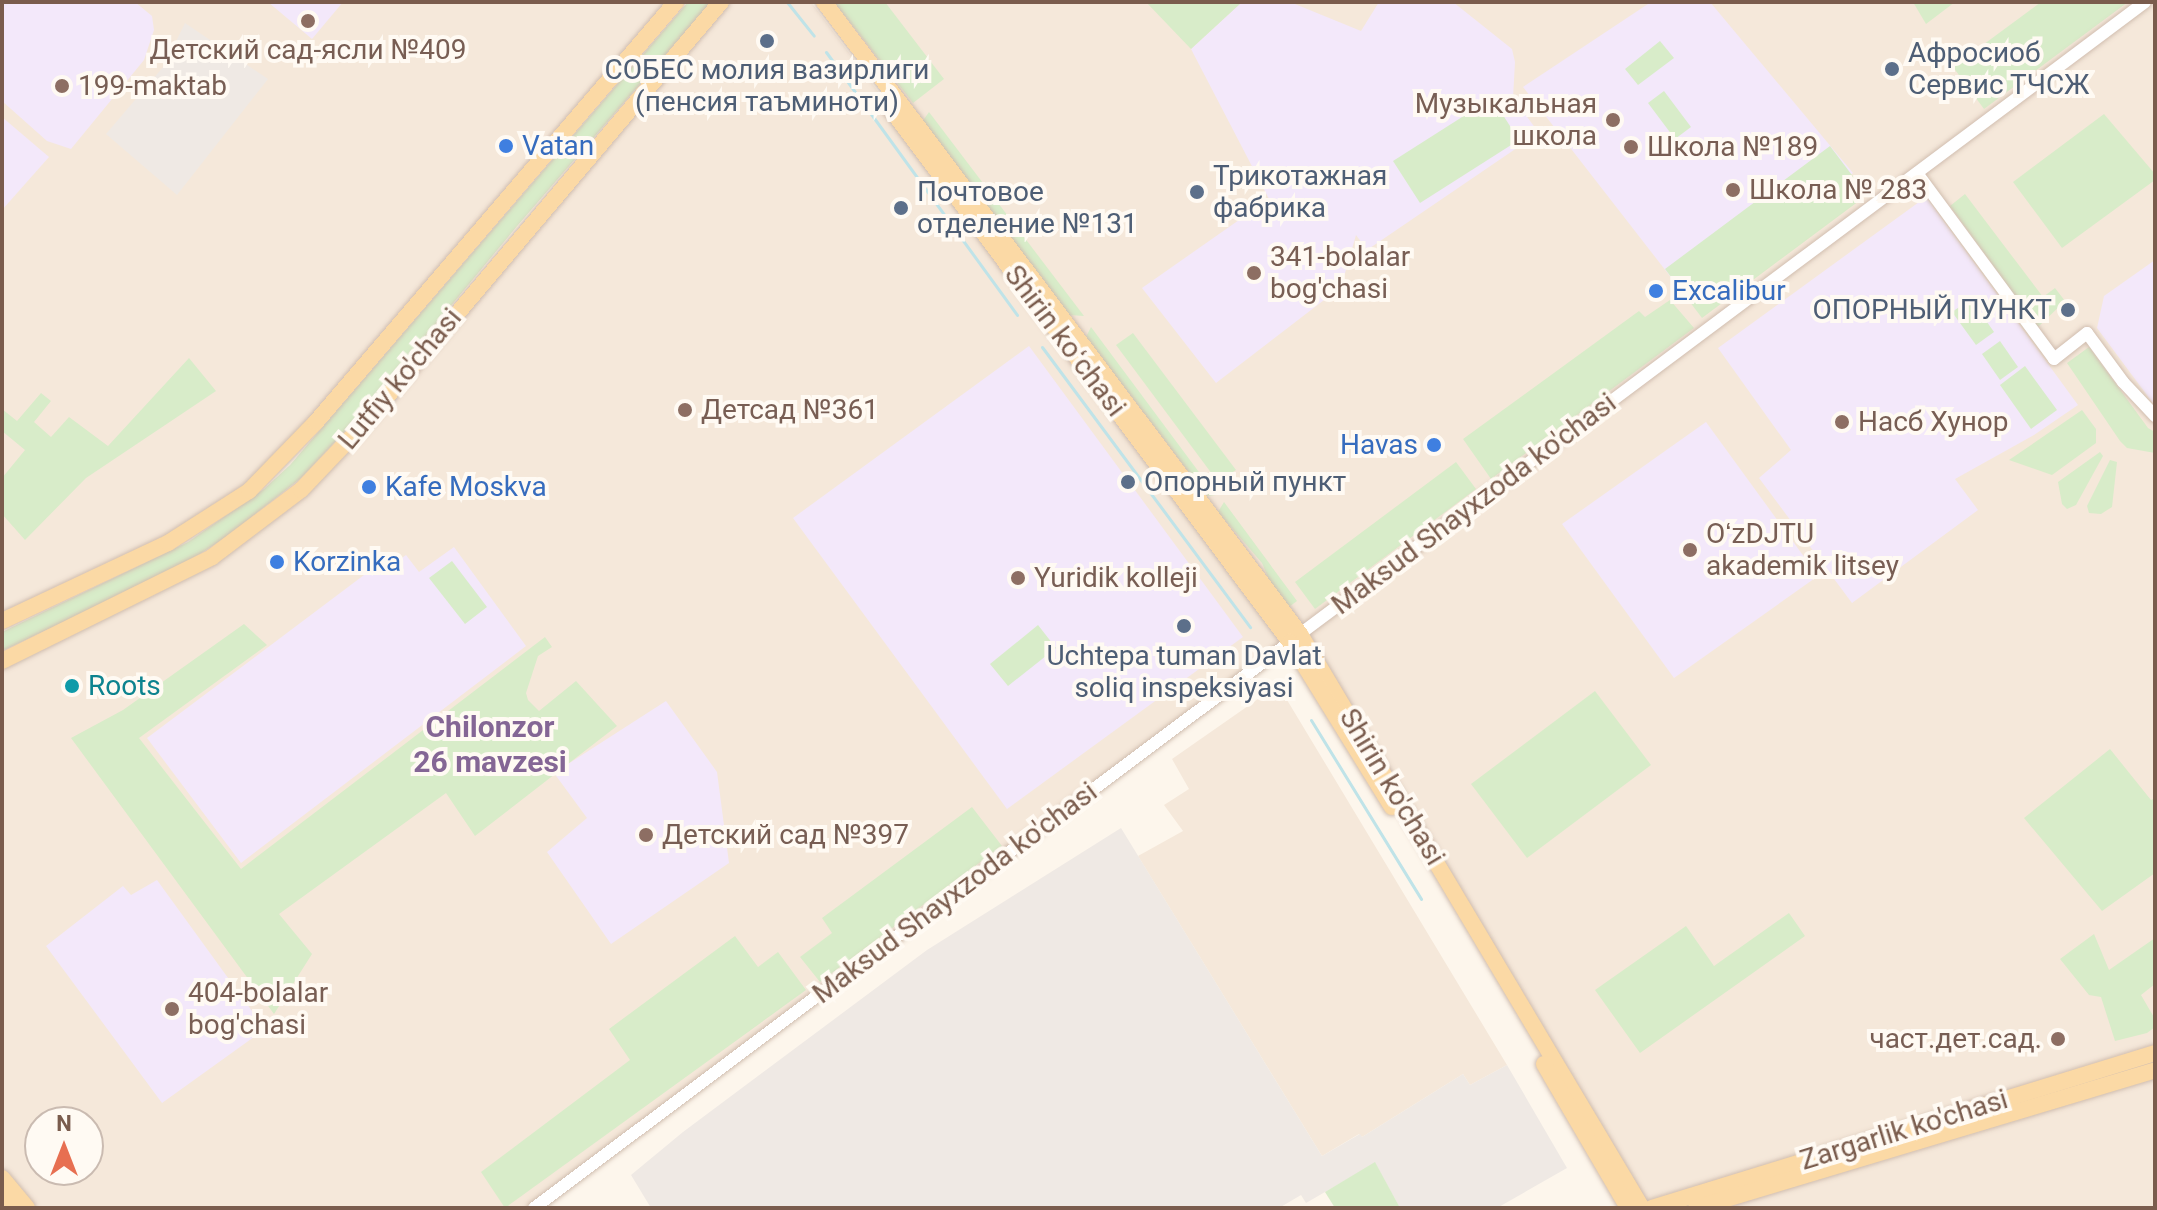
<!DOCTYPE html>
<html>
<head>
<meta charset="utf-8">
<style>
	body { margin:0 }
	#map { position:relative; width:2157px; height:1210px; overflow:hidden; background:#fdf6ec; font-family:Roboto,sans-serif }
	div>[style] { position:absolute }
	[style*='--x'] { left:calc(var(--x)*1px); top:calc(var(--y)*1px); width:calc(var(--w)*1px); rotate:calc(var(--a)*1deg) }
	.residential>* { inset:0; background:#f5e8da }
	.industrial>* { inset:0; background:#efe9e4 }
	.education>* { inset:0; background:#f3e8fa }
	.green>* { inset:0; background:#d8ecc9 }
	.stream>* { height:3px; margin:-1.5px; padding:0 1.5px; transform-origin:1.5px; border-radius:1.5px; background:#bfe3e8 }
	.roads { filter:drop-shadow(0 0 2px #d1beb0) drop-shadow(0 0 2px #d1beb0) }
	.minor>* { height:12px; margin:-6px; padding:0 6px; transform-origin:6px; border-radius:6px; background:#fff }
	.major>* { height:16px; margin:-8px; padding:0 8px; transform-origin:8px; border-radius:8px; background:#fbd9a5 }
	.dots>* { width:22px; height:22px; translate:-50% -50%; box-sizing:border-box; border:4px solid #fffaf3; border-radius:50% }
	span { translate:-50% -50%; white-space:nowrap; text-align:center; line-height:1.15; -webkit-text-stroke:8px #fffaf3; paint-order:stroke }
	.education-label { font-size:28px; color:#785e54 }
	.left { translate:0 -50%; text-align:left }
	.right { translate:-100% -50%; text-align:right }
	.service-label { font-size:28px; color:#4e5e75 }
	.shop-label { font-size:28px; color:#366cbe }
	.street-label { font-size:28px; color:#7a5c4d }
	.culture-label { font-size:28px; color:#0d838f }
	.neighbourhood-label { font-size:30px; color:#846695; font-weight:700 }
	.frame { position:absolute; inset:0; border:4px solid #7a5c4d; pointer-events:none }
	.north { position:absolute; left:24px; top:1106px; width:80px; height:80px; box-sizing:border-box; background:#fffaf3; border:2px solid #cabbb1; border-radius:50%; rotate:0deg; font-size:22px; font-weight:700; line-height:32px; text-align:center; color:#7a5c4d }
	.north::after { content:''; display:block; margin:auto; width:28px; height:36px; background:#e76f51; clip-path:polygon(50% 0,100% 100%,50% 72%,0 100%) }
</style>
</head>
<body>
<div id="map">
	<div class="residential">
		<i style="clip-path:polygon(2px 2px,676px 2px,316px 422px,217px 514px,2px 621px)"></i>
		<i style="clip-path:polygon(evenodd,721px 2px,811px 2px,1290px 642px,534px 1208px,27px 1208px,2px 1178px,2px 661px,141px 595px,284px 505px,721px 2px,40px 1122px,88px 1122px,88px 1170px,40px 1170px,40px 1122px)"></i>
		<i style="clip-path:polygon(824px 2px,2155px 2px,2155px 1053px,1642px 1208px,1406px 809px)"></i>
		<i style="clip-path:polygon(1278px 685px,1507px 1065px,1470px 1085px,1463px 1074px,1362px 1137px,1359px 1134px,1322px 1156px,1138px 856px,1183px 831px,1164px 805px,1189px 789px,1172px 759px)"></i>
		<i style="clip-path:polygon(2155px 1070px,2155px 1208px,1696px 1208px)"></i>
	</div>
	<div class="industrial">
		<i style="clip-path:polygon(185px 23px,268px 79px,177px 195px,106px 134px,164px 66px)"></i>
		<i style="clip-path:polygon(1121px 828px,1322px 1156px,1360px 1134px,1362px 1137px,1463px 1074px,1470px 1085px,1507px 1065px,1567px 1168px,1497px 1208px,1400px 1208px,1375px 1163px,1306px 1203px,1301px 1195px,1279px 1208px,651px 1208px,631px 1175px,683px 1132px,927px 950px)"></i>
	</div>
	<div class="education">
		<i style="clip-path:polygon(2px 2px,135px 2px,152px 16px,154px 30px,144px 60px,71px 149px,47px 141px,2px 101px)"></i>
		<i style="clip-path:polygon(268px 2px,343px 2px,312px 39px)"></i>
		<i style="clip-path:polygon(1242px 2px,1290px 2px,1361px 31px,1379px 2px,1453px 2px,1512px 49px,1515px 62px,1513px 98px,1539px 133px,1367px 250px,1356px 235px,1341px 287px,1216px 383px,1142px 288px,1269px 199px,1191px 49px)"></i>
		<i style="clip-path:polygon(1651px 2px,1710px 2px,1853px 173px,1687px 298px,1523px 87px)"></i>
		<i style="clip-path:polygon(2px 117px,49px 157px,2px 210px)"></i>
		<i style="clip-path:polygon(1926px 197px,2078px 405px,2034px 435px,1955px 479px,1978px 510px,1852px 603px,1759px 478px,1791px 450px,1718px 348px)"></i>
		<i style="clip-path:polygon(2155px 260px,2155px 406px,2097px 328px,2104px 296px)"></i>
		<i style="clip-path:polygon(1029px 346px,1243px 637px,1007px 809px,793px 518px)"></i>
		<i style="clip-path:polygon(1706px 422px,1818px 576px,1674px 678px,1562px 524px)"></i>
		<i style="clip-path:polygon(454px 547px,526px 646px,241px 863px,147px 738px,380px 563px,386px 570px,406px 555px,419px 572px)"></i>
		<i style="clip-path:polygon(666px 701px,717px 772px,729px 863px,611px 944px,547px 852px,587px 818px,554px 773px)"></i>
		<i style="clip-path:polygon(157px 880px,265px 1029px,162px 1103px,46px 946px,123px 886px,131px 895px)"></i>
	</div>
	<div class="green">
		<i style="clip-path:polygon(688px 2px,711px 2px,518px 225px,362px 413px,301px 478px,226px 537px,178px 568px,2px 651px,2px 632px,188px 542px,264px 489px,290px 465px)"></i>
		<i style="clip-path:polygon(885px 2px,944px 79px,913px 103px,835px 3px)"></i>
		<i style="clip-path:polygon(1146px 2px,1242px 2px,1191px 49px)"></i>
		<i style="clip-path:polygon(1913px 2px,1955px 2px,1926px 24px)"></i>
		<i style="clip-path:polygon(2041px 2px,2128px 2px,1984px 109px,1953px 67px)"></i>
		<i style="clip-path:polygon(1660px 41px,1674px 58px,1638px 85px,1625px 69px)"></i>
		<i style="clip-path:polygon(1664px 91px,1691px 127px,1675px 139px,1648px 103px)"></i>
		<i style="clip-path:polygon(1492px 98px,1519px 140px,1420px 203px,1393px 161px)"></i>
		<i style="clip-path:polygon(929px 112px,1084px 316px,1069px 315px,922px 122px)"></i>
		<i style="clip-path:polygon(2104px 114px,2155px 174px,2155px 180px,2062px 248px,2013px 182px)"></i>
		<i style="clip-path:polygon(1830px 146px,1867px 195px,1702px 318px,1665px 269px)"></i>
		<i style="clip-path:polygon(1965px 194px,2043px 297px,2055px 288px,2065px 301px,2038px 327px,1950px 206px)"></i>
		<i style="clip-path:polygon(1971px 299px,1994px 332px,1976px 345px,1952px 312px)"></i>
		<i style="clip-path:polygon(1670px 300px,1694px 328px,1491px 479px,1463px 439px,1639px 311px,1645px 317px)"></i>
		<i style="clip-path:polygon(1091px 327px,1216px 495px,1207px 496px,1086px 337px)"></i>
		<i style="clip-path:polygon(1133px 333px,1236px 470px,1218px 482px,1116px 345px)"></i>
		<i style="clip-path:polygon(2000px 341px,2018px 367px,2000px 380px,1982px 354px)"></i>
		<i style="clip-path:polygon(2089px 347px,2148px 428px,2155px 432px,2155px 453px,2127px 448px,2120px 441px,2067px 363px)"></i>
		<i style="clip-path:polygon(189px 358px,216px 391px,86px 478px,25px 540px,2px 514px,2px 478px,25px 450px,2px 431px,2px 409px,17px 421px,41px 393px,51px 401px,34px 422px,51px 437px,69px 417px,108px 446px)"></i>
		<i style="clip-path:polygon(2025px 366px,2057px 410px,2031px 429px,2000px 385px)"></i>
		<i style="clip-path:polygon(2082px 410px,2096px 429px,2096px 443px,2052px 475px,2009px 460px)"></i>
		<i style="clip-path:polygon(2100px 452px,2103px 456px,2076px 505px,2067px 509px,2062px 504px,2058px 482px)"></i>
		<i style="clip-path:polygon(2110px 460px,2117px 462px,2112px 507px,2101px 514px,2089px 513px,2087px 506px)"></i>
		<i style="clip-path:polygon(1456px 462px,1476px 489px,1315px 609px,1295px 582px)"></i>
		<i style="clip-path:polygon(1224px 502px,1297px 601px,1289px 607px,1270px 582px,1262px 563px,1218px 512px)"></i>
		<i style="clip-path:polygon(452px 561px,487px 607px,465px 624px,429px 578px)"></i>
		<i style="clip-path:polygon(244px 624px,267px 645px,139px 738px,241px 869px,545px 637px,552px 647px,538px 656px,526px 693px,528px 700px,539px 711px,576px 681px,617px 726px,475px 836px,446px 793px,279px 914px,312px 954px,274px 1014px,71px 738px,123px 710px)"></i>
		<i style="clip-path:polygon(1038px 625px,1056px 648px,1008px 686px,990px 664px)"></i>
		<i style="clip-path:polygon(1595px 691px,1651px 765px,1527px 858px,1471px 784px)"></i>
		<i style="clip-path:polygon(2110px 749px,2151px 800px,2155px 798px,2155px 873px,2102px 911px,2024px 818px)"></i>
		<i style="clip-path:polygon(972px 807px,1002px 846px,820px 982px,800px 957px,832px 933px,822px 918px)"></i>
		<i style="clip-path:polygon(1789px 913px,1805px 936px,1640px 1053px,1595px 990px,1686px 926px,1714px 966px)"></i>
		<i style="clip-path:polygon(2094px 934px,2109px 970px,2155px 938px,2155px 984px,2141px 995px,2155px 1019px,2155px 1027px,2147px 1033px,2115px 1041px,2101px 997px,2089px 995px,2060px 959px)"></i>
		<i style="clip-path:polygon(735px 936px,758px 967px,778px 952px,806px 990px,505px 1208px,481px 1172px,630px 1060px,609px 1029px)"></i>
		<i style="clip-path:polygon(1375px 1162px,1399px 1206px,1335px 1208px,1325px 1192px)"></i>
	</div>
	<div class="stream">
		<i style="--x:787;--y:2;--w:43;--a:51.5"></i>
		<i style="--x:826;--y:52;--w:325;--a:54"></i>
		<i style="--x:1042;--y:347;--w:349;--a:53.4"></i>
		<i style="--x:1311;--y:720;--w:210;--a:58.4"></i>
	</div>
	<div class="roads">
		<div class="minor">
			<i style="--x:1917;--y:173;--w:231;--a:53.6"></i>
			<i style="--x:2054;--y:359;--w:42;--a:-38.2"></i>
			<i style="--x:2087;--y:333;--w:61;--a:53.7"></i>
			<i style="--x:2123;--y:382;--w:47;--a:46.7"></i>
			<i style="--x:1300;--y:634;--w:1055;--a:-36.79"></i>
			<i style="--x:534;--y:1208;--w:944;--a:-36.82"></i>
		</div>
		<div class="major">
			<i style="--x:824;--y:2;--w:791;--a:53.01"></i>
			<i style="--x:1300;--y:634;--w:668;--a:59.21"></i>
			<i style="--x:890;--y:108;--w:667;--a:53.16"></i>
			<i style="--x:1290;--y:642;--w:194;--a:58.3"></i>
			<i style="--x:2;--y:621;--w:183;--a:-25.2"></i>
			<i style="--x:168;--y:543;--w:96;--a:-32.7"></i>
			<i style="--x:249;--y:491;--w:96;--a:-45.8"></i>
			<i style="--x:316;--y:422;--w:553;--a:-49.4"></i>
			<i style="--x:2;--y:661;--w:234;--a:-26.3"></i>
			<i style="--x:212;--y:557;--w:111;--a:-37"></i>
			<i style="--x:301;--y:490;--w:88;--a:-46.4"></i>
			<i style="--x:362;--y:426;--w:556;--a:-49.75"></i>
			<i style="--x:1544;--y:1064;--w:167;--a:59.7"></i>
			<i style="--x:2;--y:1178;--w:39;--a:50"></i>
			<i style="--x:2;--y:1196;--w:15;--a:53"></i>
			<i style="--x:1652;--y:1208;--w:526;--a:-17.13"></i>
			<i style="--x:1696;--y:1208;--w:479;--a:-16.7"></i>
		</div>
	</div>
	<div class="dots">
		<i style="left:308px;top:21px;background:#8d6e63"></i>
		<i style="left:767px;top:41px;background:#5c6f8a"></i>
		<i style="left:1892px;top:69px;background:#5c6f8a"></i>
		<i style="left:62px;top:86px;background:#8d6e63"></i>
		<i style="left:1613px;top:120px;background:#8d6e63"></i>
		<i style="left:506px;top:146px;background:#3f7fe0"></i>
		<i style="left:1631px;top:147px;background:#8d6e63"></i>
		<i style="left:1733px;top:190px;background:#8d6e63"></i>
		<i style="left:1197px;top:192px;background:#5c6f8a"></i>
		<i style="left:901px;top:208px;background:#5c6f8a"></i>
		<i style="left:1254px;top:273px;background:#8d6e63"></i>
		<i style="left:1656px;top:291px;background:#3f7fe0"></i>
		<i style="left:2068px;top:310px;background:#5c6f8a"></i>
		<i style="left:685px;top:410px;background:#8d6e63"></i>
		<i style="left:1842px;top:422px;background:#8d6e63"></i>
		<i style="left:1434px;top:445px;background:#3f7fe0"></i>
		<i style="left:1128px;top:482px;background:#5c6f8a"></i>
		<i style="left:369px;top:487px;background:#3f7fe0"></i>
		<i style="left:1690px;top:550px;background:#8d6e63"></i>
		<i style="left:277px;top:562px;background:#3f7fe0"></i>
		<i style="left:1018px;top:578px;background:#8d6e63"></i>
		<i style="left:1184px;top:626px;background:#5c6f8a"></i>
		<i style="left:72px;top:686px;background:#0f9aa8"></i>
		<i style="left:646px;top:835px;background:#8d6e63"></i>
		<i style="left:172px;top:1009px;background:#8d6e63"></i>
		<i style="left:2058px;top:1039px;background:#8d6e63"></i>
	</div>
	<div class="education-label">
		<span style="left:308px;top:50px">Детский сад-ясли №409</span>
		<span class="left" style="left:78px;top:86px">199-maktab</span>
		<span class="right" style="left:1597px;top:120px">Музыкальная<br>школа</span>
		<span class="left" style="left:1647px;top:147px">Школа №189</span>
		<span class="left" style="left:1749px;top:190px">Школа № 283</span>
		<span class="left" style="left:1270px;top:273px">341-bolalar<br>bog'chasi</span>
		<span class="left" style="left:701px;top:410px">Детсад №361</span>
		<span class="left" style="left:1858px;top:422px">Насб Хунор</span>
		<span class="left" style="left:1706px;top:550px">OʻzDJTU<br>akademik litsey</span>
		<span class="left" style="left:1034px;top:578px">Yuridik kolleji</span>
		<span class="left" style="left:662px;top:835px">Детский сад №397</span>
		<span class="left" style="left:188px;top:1009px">404-bolalar<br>bog'chasi</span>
		<span class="right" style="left:2042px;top:1039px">част.дет.сад.</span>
	</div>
	<div class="service-label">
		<span class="left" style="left:1908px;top:69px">Афросиоб<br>Сервис ТЧСЖ</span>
		<span style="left:767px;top:86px">СОБЕС молия вазирлиги<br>(пенсия таъминоти)</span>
		<span class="left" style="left:1213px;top:192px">Трикотажная<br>фабрика</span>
		<span class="left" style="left:917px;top:208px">Почтовое<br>отделение №131</span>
		<span class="right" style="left:2052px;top:310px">ОПОРНЫЙ ПУНКТ</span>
		<span class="left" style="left:1144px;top:482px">Опорный пункт</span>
		<span style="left:1184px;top:672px">Uchtepa tuman Davlat<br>soliq inspeksiyasi</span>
	</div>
	<div class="shop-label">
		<span class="left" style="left:522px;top:146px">Vatan</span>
		<span class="left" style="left:1672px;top:291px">Excalibur</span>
		<span class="right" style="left:1418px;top:445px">Havas</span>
		<span class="left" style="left:385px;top:487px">Kafe Moskva</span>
		<span class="left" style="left:293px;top:562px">Korzinka</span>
	</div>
	<div class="street-label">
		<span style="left:1065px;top:341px;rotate:53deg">Shirin koʻchasi</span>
		<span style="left:400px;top:379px;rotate:-50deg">Lutfiy ko'chasi</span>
		<span style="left:1474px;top:504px;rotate:-37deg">Maksud Shayxzoda ko'chasi</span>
		<span style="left:1392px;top:787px;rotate:59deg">Shirin ko'chasi</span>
		<span style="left:955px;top:893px;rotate:-37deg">Maksud Shayxzoda ko'chasi</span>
		<span style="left:1904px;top:1130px;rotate:-17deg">Zargarlik ko'chasi</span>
	</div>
	<div class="culture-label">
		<span class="left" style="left:88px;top:686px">Roots</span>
	</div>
	<div class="neighbourhood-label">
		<span style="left:490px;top:744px">Chilonzor<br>26 mavzesi</span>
	</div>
	<div class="frame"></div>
	<div class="north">N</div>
</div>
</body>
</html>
